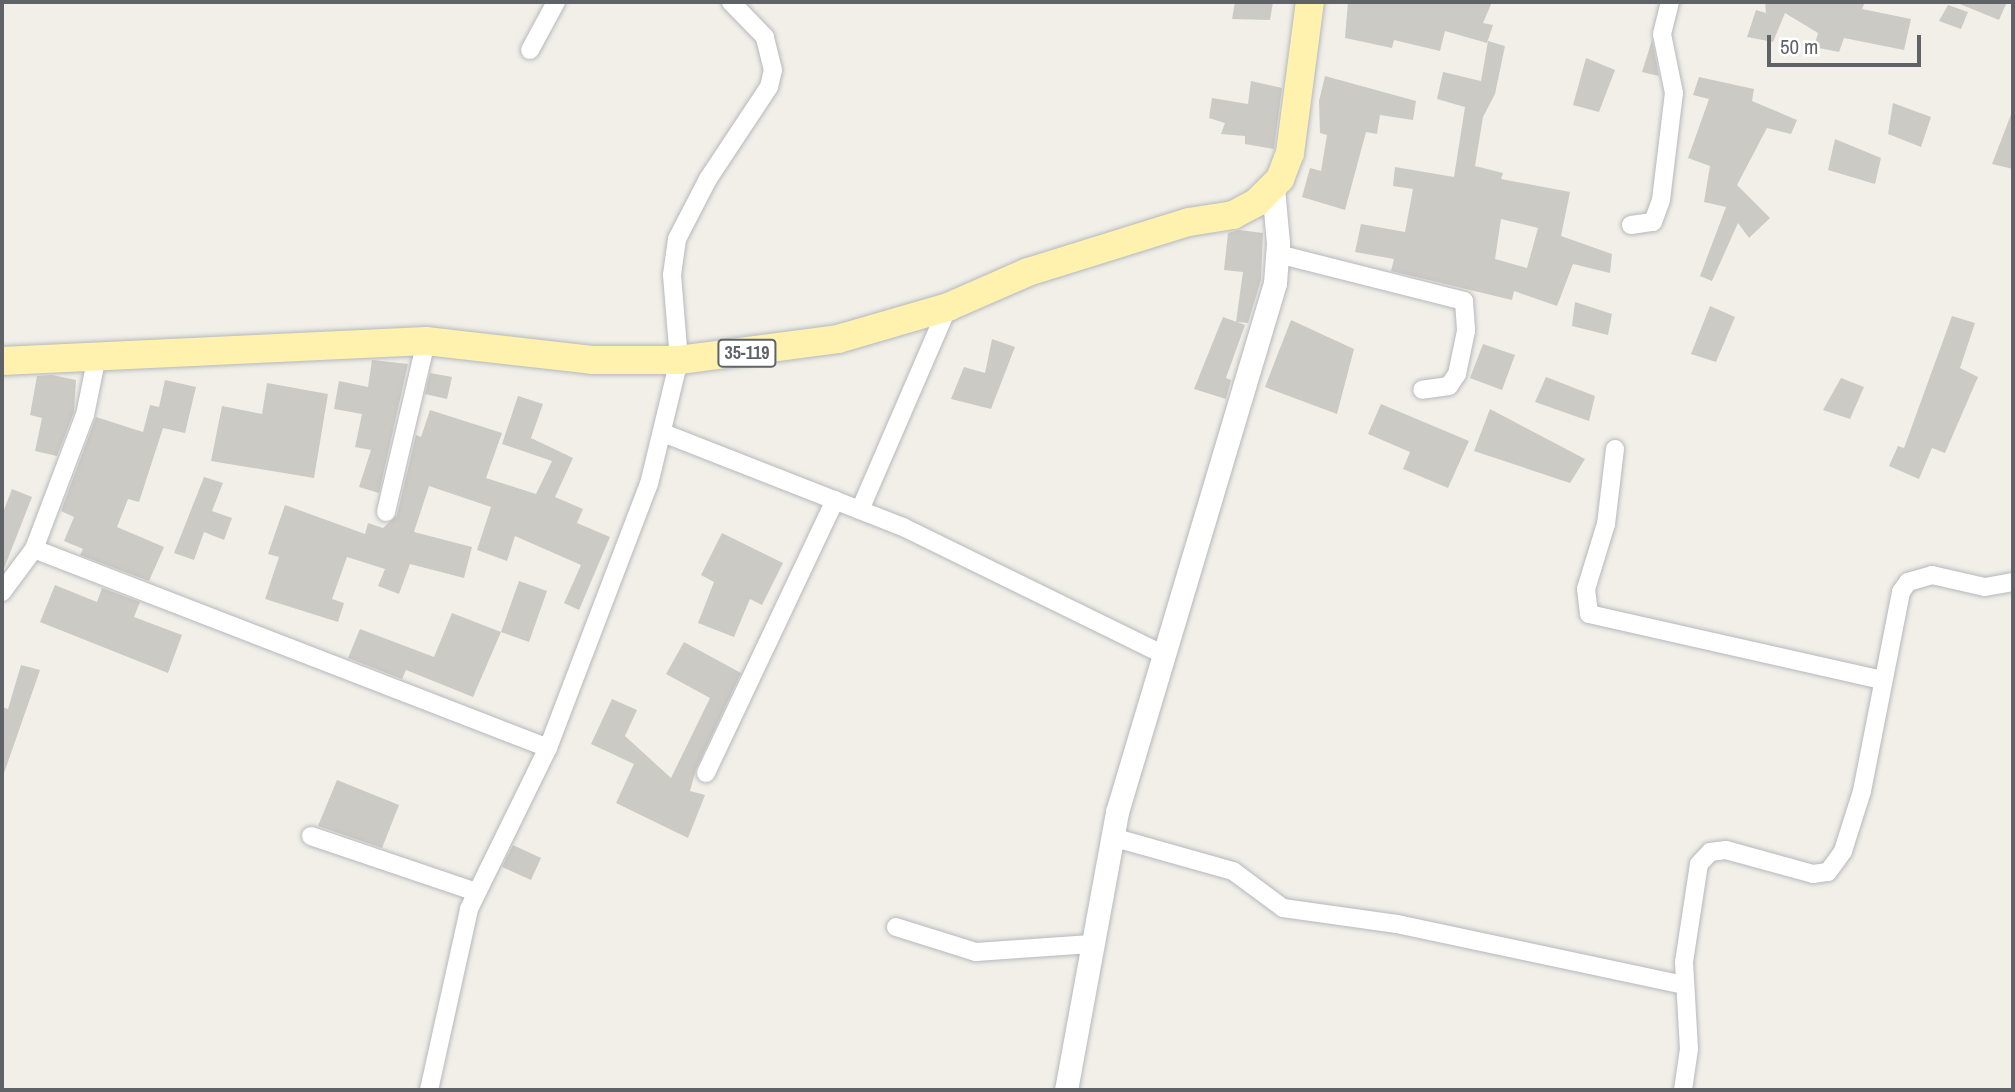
<!DOCTYPE html>
<html>
<head>
<meta charset="utf-8">
<style>
	body { margin:0 }
	#map { position:relative; width:2015px; height:1092px; overflow:hidden; background:#f1efe8; font-family:"Archivo Narrow",sans-serif }
	div>[style] { position:absolute }
	[style*='--x'] { left:calc(var(--x)*1px); top:calc(var(--y)*1px); width:calc(var(--w)*1px); rotate:calc(var(--a)*1deg) }
	.building>* { inset:0; background:#cccac5 }
	.roads { filter:drop-shadow(0 0 2px #b5b8bc) drop-shadow(0 0 2px #b5b8bc) }
	.minor>* { height:18px; margin:-9px; padding:0 9px; transform-origin:9px; border-radius:9px; background:#fff }
	.tertiary>* { height:23px; margin:-11.5px; padding:0 11.5px; transform-origin:11.5px; border-radius:11.5px; background:#fff }
	.primary>* { height:28px; margin:-14px; padding:0 14px; transform-origin:14px; border-radius:14px; background:#fff2af }
	span { translate:-50% -50%; white-space:nowrap; text-align:center; line-height:1.15; -webkit-text-stroke:5px #fff; paint-order:stroke }
	.shield-label span { padding:2px 5px; background:#fff; border:2px solid; border-radius:5px; -webkit-text-stroke-width:0 }
	.shield-label { font-size:18px; color:#5f6368; font-weight:700 }
	.frame { position:absolute; inset:0; border:4px solid #5f6368; pointer-events:none }
	.scale { position:absolute; left:1767px; top:35px; width:154px; height:32px; box-sizing:border-box; border:4px solid #5f6368; border-top:0; padding-left:9px; font-size:21px; line-height:24px; white-space:nowrap; color:#5f6368; -webkit-text-stroke:5px #fff; paint-order:stroke }
</style>
</head>
<body>
<div id="map">
	<div class="building">
		<i style="clip-path:polygon(1235px 2px,1273px 2px,1270px 20px,1232px 19px)"></i>
		<i style="clip-path:polygon(1348px 2px,1492px 2px,1483px 23px,1493px 25px,1487px 43px,1445px 31px,1440px 51px,1394px 40px,1392px 48px,1345px 38px)"></i>
		<i style="clip-path:polygon(1765px 2px,1865px 2px,1862px 9px,1911px 19px,1904px 50px,1844px 38px,1839px 52px,1814px 47px,1818px 33px,1785px 13px,1773px 42px,1747px 37px,1756px 10px,1766px 13px)"></i>
		<i style="clip-path:polygon(1955px 2px,2007px 2px,1999px 20px)"></i>
		<i style="clip-path:polygon(1948px 5px,1968px 12px,1961px 29px,1939px 21px)"></i>
		<i style="clip-path:polygon(1652px 40px,1659px 76px,1642px 72px)"></i>
		<i style="clip-path:polygon(evenodd,1488px 41px,1505px 46px,1495px 94px,1483px 117px,1475px 166px,1503px 173px,1501px 179px,1570px 192px,1561px 236px,1612px 254px,1610px 273px,1573px 264px,1557px 306px,1514px 291px,1512px 300px,1391px 271px,1394px 259px,1355px 252px,1361px 224px,1405px 232px,1413px 189px,1393px 186px,1395px 167px,1454px 177px,1465px 107px,1437px 99px,1443px 72px,1481px 81px,1488px 41px,1501px 219px,1538px 228px,1527px 268px,1495px 259px,1501px 219px)"></i>
		<i style="clip-path:polygon(1586px 58px,1615px 70px,1599px 112px,1573px 105px)"></i>
		<i style="clip-path:polygon(1325px 76px,1416px 101px,1413px 120px,1380px 115px,1377px 134px,1366px 132px,1345px 210px,1302px 197px,1310px 168px,1321px 171px,1327px 135px,1320px 133px,1319px 101px)"></i>
		<i style="clip-path:polygon(1699px 77px,1754px 89px,1752px 101px,1797px 120px,1791px 134px,1767px 128px,1737px 185px,1770px 218px,1749px 238px,1738px 223px,1712px 281px,1700px 276px,1726px 207px,1704px 202px,1710px 166px,1688px 158px,1709px 99px,1693px 95px)"></i>
		<i style="clip-path:polygon(1251px 81px,1282px 88px,1274px 149px,1245px 144px,1245px 136px,1221px 134px,1225px 123px,1209px 118px,1212px 98px,1248px 104px)"></i>
		<i style="clip-path:polygon(1893px 103px,1931px 117px,1921px 147px,1888px 134px)"></i>
		<i style="clip-path:polygon(2012px 112px,2013px 112px,2013px 169px,1992px 164px)"></i>
		<i style="clip-path:polygon(1835px 139px,1881px 158px,1875px 184px,1828px 170px)"></i>
		<i style="clip-path:polygon(1239px 230px,1263px 233px,1261px 280px,1248px 323px,1236px 322px,1243px 272px,1224px 270px,1228px 233px)"></i>
		<i style="clip-path:polygon(1575px 302px,1612px 314px,1608px 335px,1572px 326px)"></i>
		<i style="clip-path:polygon(1710px 306px,1735px 317px,1716px 362px,1691px 354px)"></i>
		<i style="clip-path:polygon(1952px 316px,1975px 323px,1960px 368px,1978px 377px,1945px 453px,1932px 448px,1919px 479px,1889px 466px,1898px 446px,1904px 448px)"></i>
		<i style="clip-path:polygon(1223px 317px,1245px 325px,1226px 378px,1231px 380px,1226px 399px,1194px 389px)"></i>
		<i style="clip-path:polygon(1291px 320px,1354px 349px,1337px 414px,1265px 387px)"></i>
		<i style="clip-path:polygon(992px 339px,1015px 347px,991px 409px,951px 399px,964px 367px,985px 373px)"></i>
		<i style="clip-path:polygon(1483px 344px,1515px 355px,1502px 390px,1470px 378px)"></i>
		<i style="clip-path:polygon(372px 360px,408px 364px,379px 493px,359px 487px,371px 450px,355px 447px,362px 414px,334px 409px,339px 381px,368px 387px)"></i>
		<i style="clip-path:polygon(430px 373px,452px 377px,447px 399px,425px 394px)"></i>
		<i style="clip-path:polygon(52px 375px,76px 380px,74px 412px,57px 456px,35px 451px,42px 418px,30px 415px,37px 376px)"></i>
		<i style="clip-path:polygon(1546px 377px,1595px 396px,1589px 421px,1535px 402px)"></i>
		<i style="clip-path:polygon(1841px 378px,1864px 387px,1850px 419px,1823px 410px)"></i>
		<i style="clip-path:polygon(165px 380px,196px 387px,185px 433px,163px 428px,139px 502px,128px 499px,117px 527px,164px 547px,149px 581px,80px 555px,83px 549px,64px 541px,74px 517px,61px 511px,96px 417px,143px 432px,150px 405px,159px 407px)"></i>
		<i style="clip-path:polygon(267px 383px,328px 394px,314px 478px,211px 461px,222px 406px,262px 414px)"></i>
		<i style="clip-path:polygon(518px 396px,543px 404px,531px 438px,573px 458px,555px 497px,583px 509px,577px 523px,610px 537px,579px 610px,564px 603px,581px 565px,515px 536px,507px 561px,477px 550px,491px 507px,429px 486px,414px 532px,472px 547px,464px 578px,410px 564px,399px 594px,378px 586px,385px 569px,347px 557px,332px 599px,344px 603px,338px 622px,265px 599px,279px 557px,268px 554px,285px 505px,365px 534px,368px 523px,383px 528px,397px 515px,416px 435px,421px 437px,430px 410px,502px 433px,486px 478px,536px 494px,552px 461px,502px 444px)"></i>
		<i style="clip-path:polygon(1381px 404px,1469px 441px,1448px 488px,1403px 469px,1410px 452px,1368px 434px)"></i>
		<i style="clip-path:polygon(1490px 409px,1585px 459px,1570px 483px,1474px 451px)"></i>
		<i style="clip-path:polygon(204px 477px,223px 483px,212px 511px,232px 518px,224px 540px,204px 532px,194px 560px,174px 553px)"></i>
		<i style="clip-path:polygon(12px 489px,32px 497px,3px 571px,2px 515px)"></i>
		<i style="clip-path:polygon(722px 533px,783px 563px,762px 605px,750px 599px,734px 637px,698px 623px,714px 582px,701px 575px)"></i>
		<i style="clip-path:polygon(519px 581px,547px 591px,529px 642px,501px 632px)"></i>
		<i style="clip-path:polygon(55px 585px,97px 602px,102px 588px,140px 602px,134px 617px,182px 635px,168px 673px,40px 622px)"></i>
		<i style="clip-path:polygon(452px 613px,501px 632px,473px 697px,406px 670px,402px 679px,348px 658px,360px 629px,434px 657px)"></i>
		<i style="clip-path:polygon(684px 642px,741px 673px,696px 769px,690px 791px,705px 795px,688px 838px,616px 803px,634px 764px,591px 744px,612px 699px,637px 710px,625px 736px,671px 778px,710px 698px,666px 674px)"></i>
		<i style="clip-path:polygon(21px 665px,40px 670px,2px 779px,2px 707px,8px 709px)"></i>
		<i style="clip-path:polygon(337px 780px,399px 805px,382px 848px,318px 826px)"></i>
		<i style="clip-path:polygon(513px 845px,541px 858px,531px 880px,502px 867px)"></i>
	</div>
	<div class="roads">
		<div class="minor">
			<i style="--x:530;--y:50;--w:55;--a:-61.6"></i>
			<i style="--x:1631;--y:225;--w:22;--a:-8"></i>
			<i style="--x:1653;--y:222;--w:23;--a:-70"></i>
			<i style="--x:1661;--y:200;--w:108;--a:-83.1"></i>
			<i style="--x:1674;--y:93;--w:60;--a:-101.5"></i>
			<i style="--x:1662;--y:34;--w:33;--a:-76"></i>
			<i style="--x:1278;--y:254;--w:192;--a:14.2"></i>
			<i style="--x:1464;--y:301;--w:30;--a:86"></i>
			<i style="--x:1466;--y:331;--w:44;--a:101.8"></i>
			<i style="--x:1457;--y:374;--w:14;--a:124"></i>
			<i style="--x:1449;--y:386;--w:27;--a:172"></i>
			<i style="--x:663;--y:433;--w:258;--a:21.4"></i>
			<i style="--x:903;--y:527;--w:291;--a:26.1"></i>
			<i style="--x:1615;--y:449;--w:76;--a:96.8"></i>
			<i style="--x:1606;--y:524;--w:68;--a:107.1"></i>
			<i style="--x:1586;--y:589;--w:25;--a:83"></i>
			<i style="--x:1589;--y:614;--w:301;--a:12.7"></i>
			<i style="--x:860;--y:510;--w:221;--a:-66.6"></i>
			<i style="--x:386;--y:512;--w:176;--a:-76.8"></i>
			<i style="--x:34;--y:549;--w:551;--a:21.16"></i>
			<i style="--x:2;--y:592;--w:54;--a:-53.3"></i>
			<i style="--x:34;--y:549;--w:143;--a:-69.2"></i>
			<i style="--x:85;--y:415;--w:60;--a:-78.5"></i>
			<i style="--x:706;--y:773;--w:302;--a:-64.7"></i>
			<i style="--x:311;--y:836;--w:174;--a:18.7"></i>
			<i style="--x:1112;--y:837;--w:126;--a:15.7"></i>
			<i style="--x:1233;--y:871;--w:62;--a:36.5"></i>
			<i style="--x:1283;--y:908;--w:115;--a:8"></i>
			<i style="--x:1397;--y:924;--w:294;--a:12"></i>
			<i style="--x:896;--y:927;--w:84;--a:17.4"></i>
			<i style="--x:976;--y:952;--w:115;--a:-4"></i>
			<i style="--x:429;--y:1090;--w:185;--a:-77.5"></i>
			<i style="--x:469;--y:909;--w:179;--a:-63.9"></i>
			<i style="--x:548;--y:748;--w:283;--a:-69.1"></i>
			<i style="--x:649;--y:484;--w:128;--a:-76.4"></i>
			<i style="--x:679;--y:360;--w:85;--a:-94.7"></i>
			<i style="--x:672;--y:275;--w:36;--a:-82"></i>
			<i style="--x:677;--y:239;--w:68;--a:-62.7"></i>
			<i style="--x:708;--y:179;--w:110;--a:-56.5"></i>
			<i style="--x:769;--y:87;--w:17;--a:-77"></i>
			<i style="--x:773;--y:70;--w:34;--a:-104"></i>
			<i style="--x:765;--y:37;--w:49;--a:-134.2"></i>
			<i style="--x:1683;--y:1090;--w:41;--a:-81.7"></i>
			<i style="--x:1689;--y:1049;--w:87;--a:-93.3"></i>
			<i style="--x:1684;--y:962;--w:99;--a:-81.3"></i>
			<i style="--x:1699;--y:864;--w:16;--a:-47"></i>
			<i style="--x:1710;--y:852;--w:16;--a:-7"></i>
			<i style="--x:1726;--y:850;--w:90;--a:15.4"></i>
			<i style="--x:1813;--y:874;--w:15;--a:-8"></i>
			<i style="--x:1828;--y:872;--w:26;--a:-54"></i>
			<i style="--x:1843;--y:851;--w:63;--a:-72.4"></i>
			<i style="--x:1862;--y:791;--w:203;--a:-78.9"></i>
			<i style="--x:1901;--y:592;--w:12;--a:-55"></i>
			<i style="--x:1908;--y:582;--w:25;--a:-16"></i>
			<i style="--x:1932;--y:575;--w:54;--a:12.8"></i>
			<i style="--x:1985;--y:587;--w:28;--a:-10"></i>
		</div>
		<div class="tertiary">
			<i style="--x:1066;--y:1090;--w:283;--a:-79.6"></i>
			<i style="--x:1117;--y:812;--w:552;--a:-73.37"></i>
			<i style="--x:1275;--y:283;--w:40;--a:-85.7"></i>
			<i style="--x:1278;--y:243;--w:55;--a:-95.2"></i>
		</div>
		<div class="primary">
			<i style="--x:2;--y:361;--w:424;--a:-2.7"></i>
			<i style="--x:426;--y:341;--w:167;--a:6.5"></i>
			<i style="--x:592;--y:360;--w:87;--a:0"></i>
			<i style="--x:679;--y:360;--w:160;--a:-7.5"></i>
			<i style="--x:838;--y:339;--w:115;--a:-16.2"></i>
			<i style="--x:948;--y:307;--w:87;--a:-23.6"></i>
			<i style="--x:1028;--y:272;--w:169;--a:-17.3"></i>
			<i style="--x:1189;--y:222;--w:45;--a:-9"></i>
			<i style="--x:1233;--y:215;--w:27;--a:-28"></i>
			<i style="--x:1257;--y:202;--w:33;--a:-45"></i>
			<i style="--x:1280;--y:179;--w:28;--a:-69"></i>
			<i style="--x:1290;--y:153;--w:152;--a:-82.5"></i>
		</div>
	</div>
	<div class="shield-label">
		<span style="left:747px;top:353px">35-119</span>
	</div>
	<div class="frame"></div>
	<div class="scale">50 m</div>
</div>
</body>
</html>
